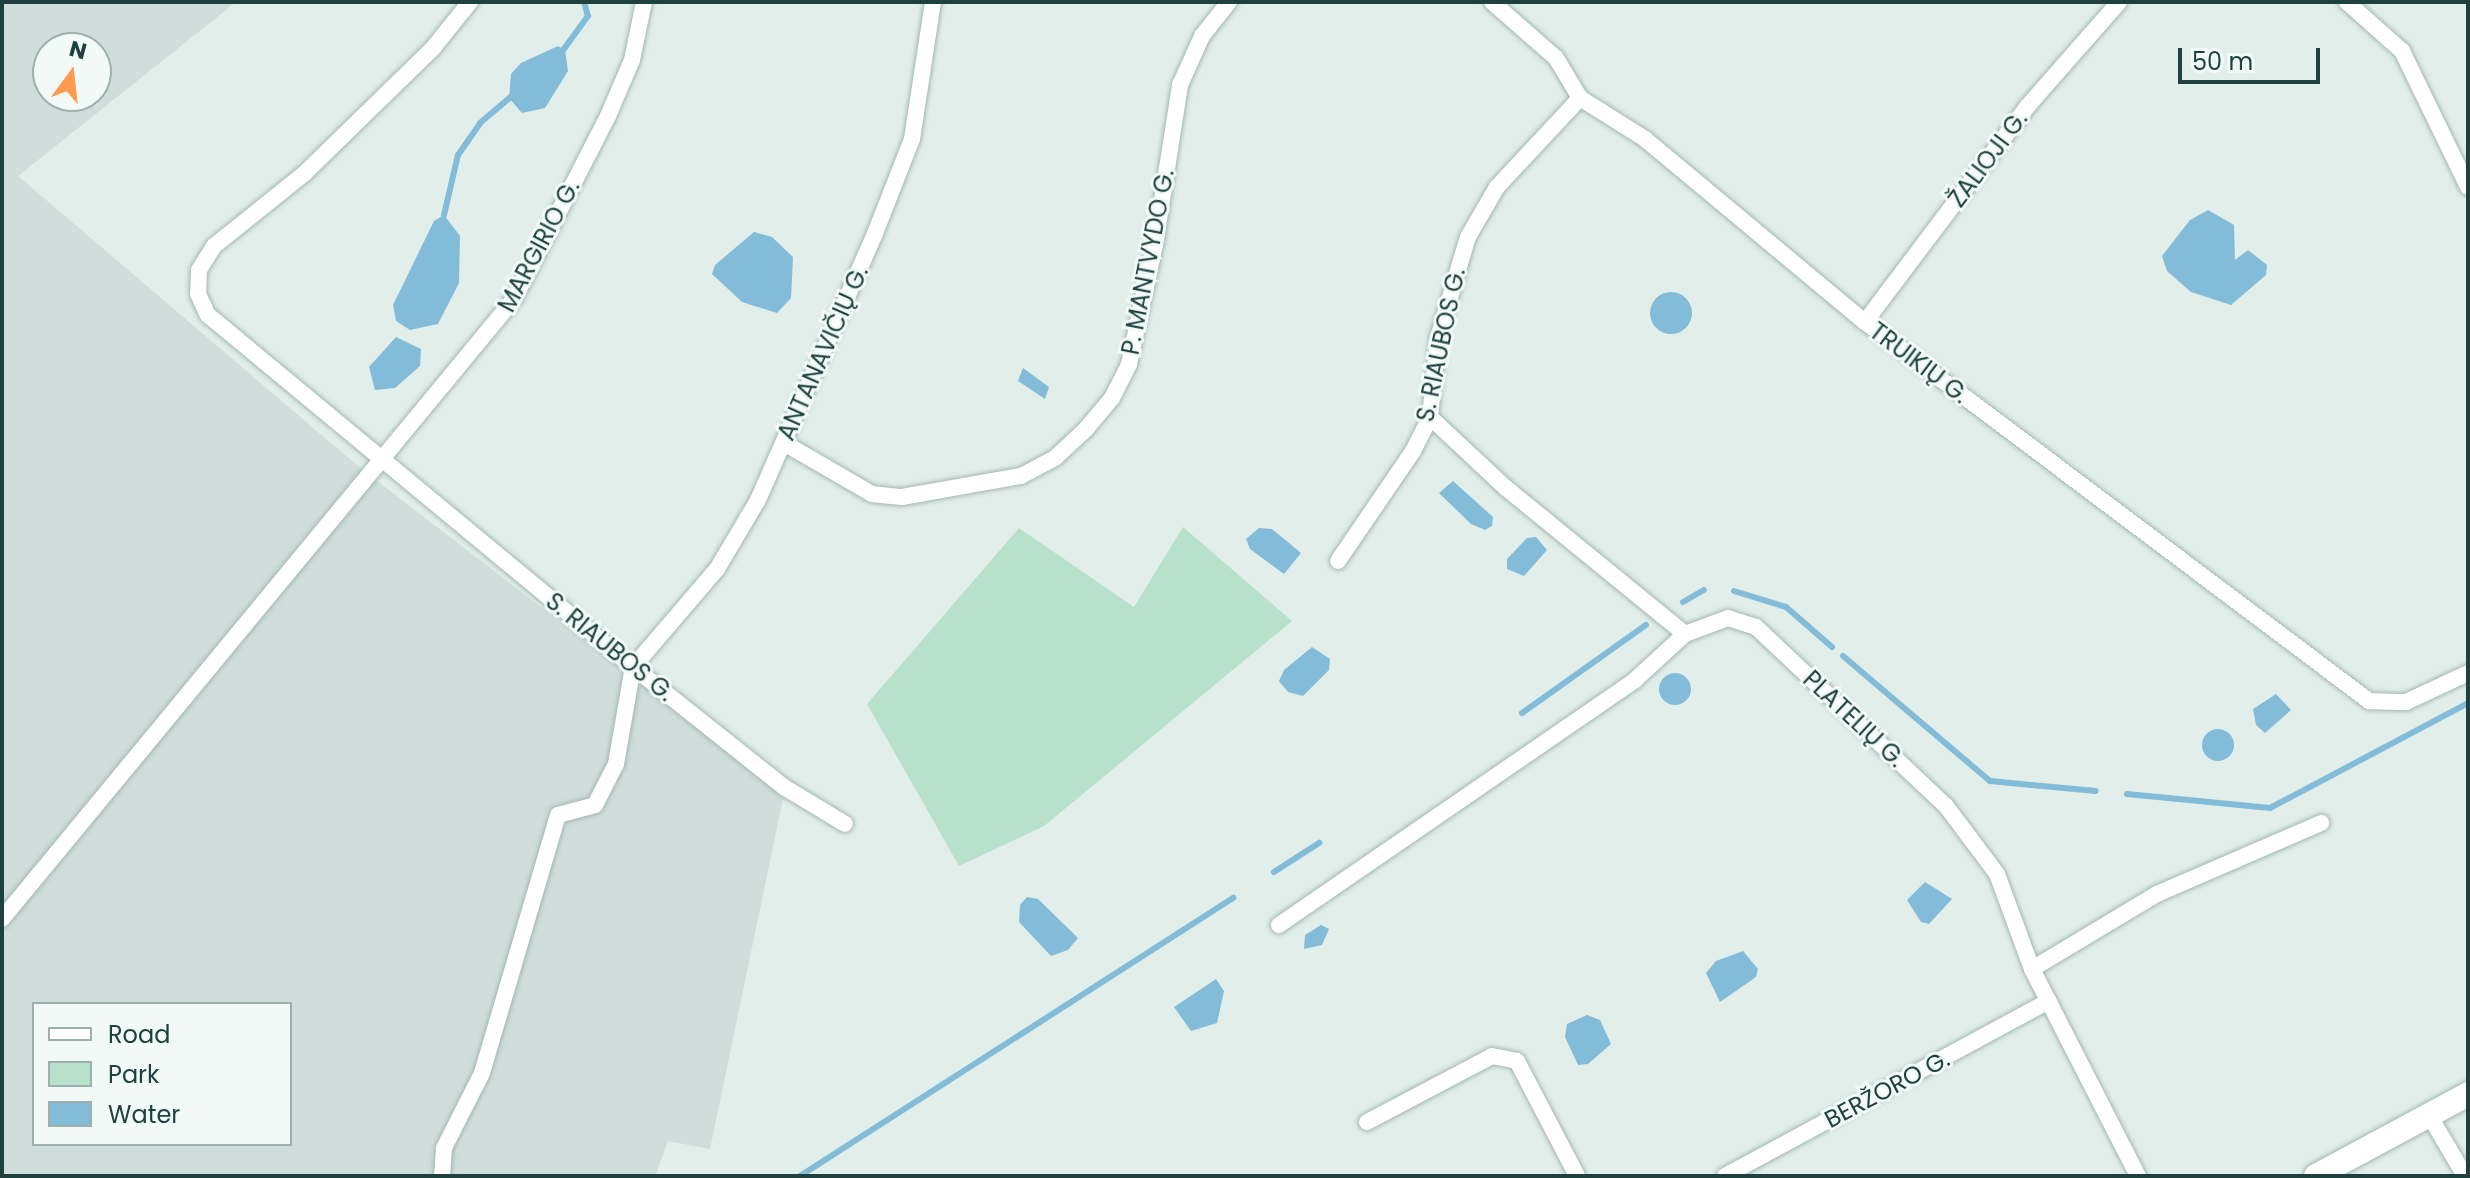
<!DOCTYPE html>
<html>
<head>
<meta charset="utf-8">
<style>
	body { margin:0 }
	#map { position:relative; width:2470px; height:1178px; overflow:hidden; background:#e1eeea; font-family:Poppins,sans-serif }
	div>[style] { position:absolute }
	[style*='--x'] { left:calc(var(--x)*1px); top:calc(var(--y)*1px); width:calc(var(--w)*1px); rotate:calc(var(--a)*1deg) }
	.built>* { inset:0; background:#cfdeda }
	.green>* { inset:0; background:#b7e1cb }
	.water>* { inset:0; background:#83bcd9 }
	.round { border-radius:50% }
	.stream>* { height:6px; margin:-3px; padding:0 3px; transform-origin:3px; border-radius:3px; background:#83bcd9 }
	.roads { filter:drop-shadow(0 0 2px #a3b7b3) drop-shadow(0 0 2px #a3b7b3) }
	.street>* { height:16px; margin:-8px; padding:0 8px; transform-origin:8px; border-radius:8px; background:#fff }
	.secondary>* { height:24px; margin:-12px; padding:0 12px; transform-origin:12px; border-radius:12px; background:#fff }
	span { translate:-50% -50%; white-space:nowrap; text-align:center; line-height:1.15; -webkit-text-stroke:6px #f2faf7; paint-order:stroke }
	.street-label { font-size:24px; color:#1f413e }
	.frame { position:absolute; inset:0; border:4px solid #1f413e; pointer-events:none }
	.legend { position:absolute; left:32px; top:1002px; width:260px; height:144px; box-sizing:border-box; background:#f2faf7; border:2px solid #9eb0ad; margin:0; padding:10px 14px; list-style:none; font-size:24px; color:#1f413e }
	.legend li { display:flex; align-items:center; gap:16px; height:40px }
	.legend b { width:40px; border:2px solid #9eb0ad }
	.north { position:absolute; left:32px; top:32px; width:80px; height:80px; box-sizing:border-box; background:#f2faf7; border:2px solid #9eb0ad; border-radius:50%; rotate:15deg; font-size:22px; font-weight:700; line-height:32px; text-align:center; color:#1f413e }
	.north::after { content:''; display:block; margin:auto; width:28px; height:36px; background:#ff9b4e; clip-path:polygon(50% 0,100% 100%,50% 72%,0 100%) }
	.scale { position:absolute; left:2178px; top:48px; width:142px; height:36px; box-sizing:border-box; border:4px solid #1f413e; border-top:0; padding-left:10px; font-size:24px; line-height:28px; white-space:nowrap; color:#1f413e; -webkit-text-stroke:6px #f2faf7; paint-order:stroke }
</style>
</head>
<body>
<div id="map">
	<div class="built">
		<i style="clip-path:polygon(evenodd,2px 2px,236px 2px,18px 176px,359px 467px,784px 794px,710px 1149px,668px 1141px,655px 1176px,2px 1176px,2px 2px,48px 48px,96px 48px,96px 96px,48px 96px,48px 48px,2px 2px,34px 1004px,290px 1004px,290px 1144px,34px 1144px,34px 1004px)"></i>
	</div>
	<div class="green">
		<i style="clip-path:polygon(1183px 527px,1292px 621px,1044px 826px,959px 866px,867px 704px,1019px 528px,1134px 607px)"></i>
	</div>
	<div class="water">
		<i style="clip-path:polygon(558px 46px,565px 50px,568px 71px,545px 108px,522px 113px,509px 98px,511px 74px,521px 63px)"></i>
		<i style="clip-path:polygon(2208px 210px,2234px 225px,2235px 260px,2248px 250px,2267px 265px,2266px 275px,2231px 305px,2191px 292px,2167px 271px,2162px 256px,2190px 220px)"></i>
		<i style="clip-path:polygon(444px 215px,460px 236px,459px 283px,438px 324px,410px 330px,396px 321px,393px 305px,434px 221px)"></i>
		<i style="clip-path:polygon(754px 232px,772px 237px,793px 257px,791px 298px,777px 313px,742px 302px,712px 274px,715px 265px)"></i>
		<i class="round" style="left:1650px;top:292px;width:42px;height:42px"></i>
		<i style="clip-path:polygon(396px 337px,421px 349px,420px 366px,395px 388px,375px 390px,369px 367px)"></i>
		<i style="clip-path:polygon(1023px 368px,1049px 387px,1045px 399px,1018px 381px)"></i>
		<i style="clip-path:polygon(1453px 481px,1493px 517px,1492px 526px,1485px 530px,1471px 524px,1439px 493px)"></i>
		<i style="clip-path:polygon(1259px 528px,1272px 529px,1301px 553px,1284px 574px,1250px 549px,1246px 539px)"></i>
		<i style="clip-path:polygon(1536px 537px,1547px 550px,1524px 576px,1507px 569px,1507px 559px,1527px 538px)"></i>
		<i style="clip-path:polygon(1312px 647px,1330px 659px,1329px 670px,1303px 696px,1288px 692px,1279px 681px,1284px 670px)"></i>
		<i class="round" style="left:1659px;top:673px;width:32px;height:32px"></i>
		<i style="clip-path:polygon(2276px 694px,2291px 710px,2265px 733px,2256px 725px,2253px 709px)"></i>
		<i class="round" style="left:2202px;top:729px;width:32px;height:32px"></i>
		<i style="clip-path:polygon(1925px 882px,1952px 899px,1929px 924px,1921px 922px,1907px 900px)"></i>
		<i style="clip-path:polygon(1027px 897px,1038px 899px,1078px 938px,1068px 950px,1051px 956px,1019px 922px,1020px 905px)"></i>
		<i style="clip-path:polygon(1321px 925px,1329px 929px,1322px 945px,1304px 949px,1305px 935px)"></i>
		<i style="clip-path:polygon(1743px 951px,1758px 969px,1756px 977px,1720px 1002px,1706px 973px,1716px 961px)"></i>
		<i style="clip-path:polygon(1216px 979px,1224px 991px,1217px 1023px,1191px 1031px,1174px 1007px)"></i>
		<i style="clip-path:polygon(1587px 1015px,1600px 1020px,1611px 1044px,1588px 1064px,1578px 1065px,1565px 1037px,1567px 1024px)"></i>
	</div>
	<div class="stream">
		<i style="--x:561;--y:53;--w:46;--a:-53.9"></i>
		<i style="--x:588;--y:16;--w:15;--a:-106"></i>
		<i style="--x:444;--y:215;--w:62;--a:-76.9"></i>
		<i style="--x:458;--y:155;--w:39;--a:-55"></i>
		<i style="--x:480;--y:123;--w:43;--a:-40.3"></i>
		<i style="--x:1734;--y:591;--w:54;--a:17.1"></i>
		<i style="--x:1786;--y:607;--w:61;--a:41"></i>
		<i style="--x:1683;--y:602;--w:24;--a:-30"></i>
		<i style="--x:1843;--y:656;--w:193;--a:40.4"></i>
		<i style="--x:1990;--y:781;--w:106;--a:5.4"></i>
		<i style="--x:1522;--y:713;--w:152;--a:-35.4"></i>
		<i style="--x:2127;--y:794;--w:144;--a:5.6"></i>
		<i style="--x:2270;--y:808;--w:224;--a:-27.9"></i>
		<i style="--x:1274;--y:872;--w:54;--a:-32.8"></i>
		<i style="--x:800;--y:1176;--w:515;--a:-32.7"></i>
	</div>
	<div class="roads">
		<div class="street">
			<i style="--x:470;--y:2;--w:59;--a:128.8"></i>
			<i style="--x:433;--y:48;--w:179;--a:135.7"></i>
			<i style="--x:305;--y:173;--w:117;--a:141.3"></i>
			<i style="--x:214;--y:246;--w:28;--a:122"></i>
			<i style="--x:199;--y:270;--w:24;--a:92"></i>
			<i style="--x:198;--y:294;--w:23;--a:65"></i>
			<i style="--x:208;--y:315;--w:552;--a:39.63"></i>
			<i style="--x:633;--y:667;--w:193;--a:38.5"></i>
			<i style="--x:784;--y:787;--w:71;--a:31.2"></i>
			<i style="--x:1492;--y:2;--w:85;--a:41.2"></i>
			<i style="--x:1556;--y:58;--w:47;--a:59"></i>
			<i style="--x:1580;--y:98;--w:77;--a:32.2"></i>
			<i style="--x:1645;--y:139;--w:286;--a:39.8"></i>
			<i style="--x:1865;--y:322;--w:631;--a:36.94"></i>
			<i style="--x:2369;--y:701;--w:37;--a:2"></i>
			<i style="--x:2406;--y:702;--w:68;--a:-25.1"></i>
			<i style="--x:2347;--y:2;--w:74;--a:41.7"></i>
			<i style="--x:2402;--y:51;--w:151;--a:64.1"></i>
			<i style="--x:1865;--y:322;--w:268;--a:-53"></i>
			<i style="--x:2026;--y:108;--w:141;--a:-48.7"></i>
			<i style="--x:1430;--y:417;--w:104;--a:43.1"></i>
			<i style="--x:1506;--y:488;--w:231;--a:39.2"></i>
			<i style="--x:1685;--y:634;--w:46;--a:-20.4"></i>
			<i style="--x:1728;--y:618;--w:29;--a:18"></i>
			<i style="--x:1756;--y:627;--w:261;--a:43.3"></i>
			<i style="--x:1946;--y:806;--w:85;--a:53.1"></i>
			<i style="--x:1997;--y:874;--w:101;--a:69.8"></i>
			<i style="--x:2032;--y:969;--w:233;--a:62.9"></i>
			<i style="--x:784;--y:443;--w:102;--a:30.1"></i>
			<i style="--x:872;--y:494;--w:30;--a:6"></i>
			<i style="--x:902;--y:497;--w:121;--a:-10"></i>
			<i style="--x:1021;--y:476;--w:40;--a:-28"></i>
			<i style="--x:1056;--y:457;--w:41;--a:-43"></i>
			<i style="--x:1086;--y:429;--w:40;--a:-50"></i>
			<i style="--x:1112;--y:398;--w:38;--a:-63"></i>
			<i style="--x:1129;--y:364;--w:122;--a:-77.7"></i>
			<i style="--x:1155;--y:245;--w:162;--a:-81.1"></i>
			<i style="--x:1180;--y:85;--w:54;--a:-65.8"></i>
			<i style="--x:1202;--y:36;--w:43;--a:-51.5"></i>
			<i style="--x:1338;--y:561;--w:133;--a:-55.7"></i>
			<i style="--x:1413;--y:451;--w:38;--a:-63"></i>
			<i style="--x:1430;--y:417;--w:79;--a:-84.2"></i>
			<i style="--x:1438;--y:338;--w:105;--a:-73.5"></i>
			<i style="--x:1468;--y:237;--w:58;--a:-59.9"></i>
			<i style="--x:1497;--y:187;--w:122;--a:-47"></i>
			<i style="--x:2;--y:919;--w:804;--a:-50.45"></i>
			<i style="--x:514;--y:299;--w:206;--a:-62.8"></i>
			<i style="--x:608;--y:116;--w:61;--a:-66.8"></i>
			<i style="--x:632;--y:60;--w:59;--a:-78.3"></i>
			<i style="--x:1279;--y:925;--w:432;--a:-34.5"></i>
			<i style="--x:1635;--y:680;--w:68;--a:-42.6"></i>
			<i style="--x:2032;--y:969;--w:146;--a:-31"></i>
			<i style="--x:2157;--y:894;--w:179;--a:-23.4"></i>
			<i style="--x:2429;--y:1115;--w:71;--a:59.5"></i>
			<i style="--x:1367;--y:1122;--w:141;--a:-27.8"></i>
			<i style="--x:1492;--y:1056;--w:25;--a:11"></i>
			<i style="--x:1517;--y:1061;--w:130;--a:62.4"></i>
			<i style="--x:442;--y:1176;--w:28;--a:-86"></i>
			<i style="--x:444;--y:1148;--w:84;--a:-63.1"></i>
			<i style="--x:482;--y:1073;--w:269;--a:-73.6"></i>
			<i style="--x:558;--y:815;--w:38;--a:-15"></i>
			<i style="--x:595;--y:805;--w:46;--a:-62.9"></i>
			<i style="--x:616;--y:764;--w:98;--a:-80.1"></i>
			<i style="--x:633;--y:667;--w:129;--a:-49.4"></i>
			<i style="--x:717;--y:569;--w:80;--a:-59.3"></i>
			<i style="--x:758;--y:500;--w:288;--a:-66.3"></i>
			<i style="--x:874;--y:236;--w:104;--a:-68.6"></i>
			<i style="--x:912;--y:139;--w:139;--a:-81.3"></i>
			<i style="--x:1725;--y:1176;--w:368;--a:-28.4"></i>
		</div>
		<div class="secondary">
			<i style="--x:2316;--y:1176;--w:173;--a:-28.3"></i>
		</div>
	</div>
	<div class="street-label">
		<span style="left:1988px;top:159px;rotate:-53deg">ŽALIOJI G.</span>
		<span style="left:539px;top:246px;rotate:-62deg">MARGIRIO G.</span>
		<span style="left:1148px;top:262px;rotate:-79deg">P. MANTVYDO G.</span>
		<span style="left:1441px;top:345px;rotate:-78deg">S. RIAUBOS G.</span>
		<span style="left:823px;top:353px;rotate:-66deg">ANTANAVIČIŲ G.</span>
		<span style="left:1919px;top:363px;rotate:37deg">TRUIKIŲ G.</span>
		<span style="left:610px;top:647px;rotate:39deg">S. RIAUBOS G.</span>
		<span style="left:1854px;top:719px;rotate:43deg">PLATELIŲ G.</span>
		<span style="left:1887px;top:1089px;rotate:-28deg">BERŽORO G.</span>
	</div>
	<div class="frame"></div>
	<ul class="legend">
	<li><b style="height:10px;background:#fff"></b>Road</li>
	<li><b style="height:22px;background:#b7e1cb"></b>Park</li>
	<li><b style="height:22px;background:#83bcd9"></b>Water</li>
	</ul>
	<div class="north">N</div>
	<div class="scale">50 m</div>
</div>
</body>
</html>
